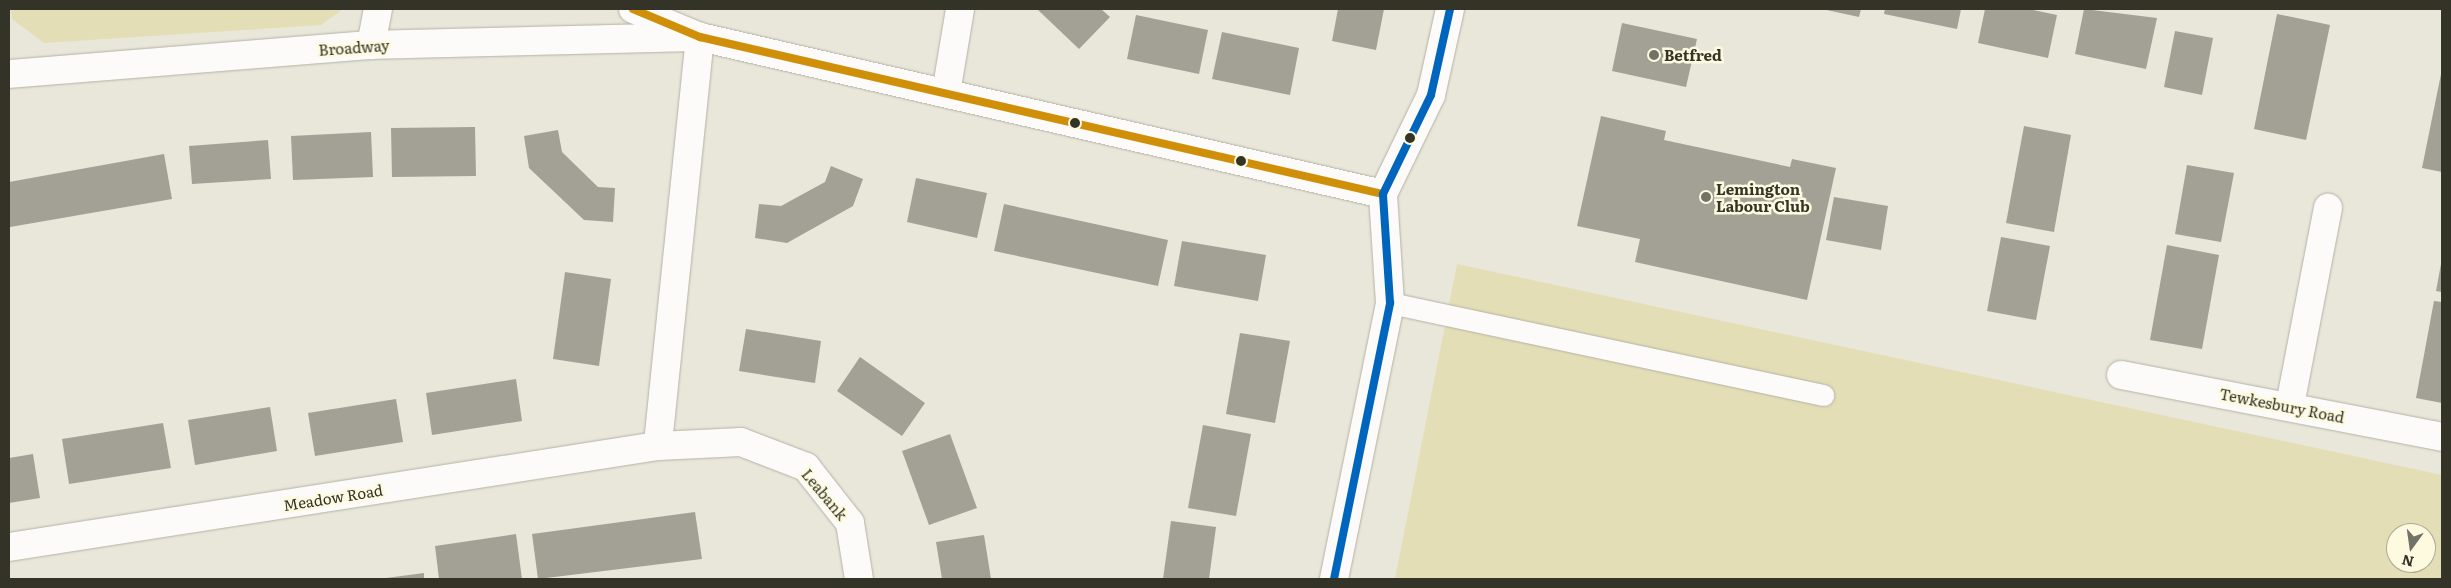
<!DOCTYPE html>
<html>
<head>
<meta charset="utf-8">
<style>
	body { margin:0 }
	#map { position:relative; width:2451px; height:588px; overflow:hidden; background:#e9e7d9; font-family:Literata,serif }
	div>[style] { position:absolute }
	[style*='--x'] { left:calc(var(--x)*1px); top:calc(var(--y)*1px); width:calc(var(--w)*1px); rotate:calc(var(--a)*1deg) }
	.green>* { inset:0; background:#e4deb6 }
	.building>* { inset:0; background:#a3a196 }
	.roads { filter:drop-shadow(0 0 1px #b3b2a6) drop-shadow(0 0 1px #b3b2a6) }
	.service>* { height:21px; margin:-10.5px; padding:0 10.5px; transform-origin:10.5px; border-radius:10.5px; background:#fcfbf9 }
	.minor>* { height:28px; margin:-14px; padding:0 14px; transform-origin:14px; border-radius:14px; background:#fcfbf9 }
	.tertiary>* { height:28px; margin:-14px; padding:0 14px; transform-origin:14px; border-radius:14px; background:#fcfbf9 }
	.bus-1>* { height:8px; margin:-4px; padding:0 4px; transform-origin:4px; border-radius:4px; background:#d08f08 }
	.bus-2>* { height:8px; margin:-4px; padding:0 4px; transform-origin:4px; border-radius:4px; background:#0065bd }
	.dots>* { width:14px; height:14px; translate:-50% -50%; box-sizing:border-box; border:2px solid #fdfadf; border-radius:50% }
	span { translate:-50% -50%; white-space:nowrap; text-align:center; line-height:1.15; -webkit-text-stroke:5px #fdfadf; paint-order:stroke }
	.street-label { font-size:15px; color:#343328 }
	.poi-label { font-size:15px; color:#343328; font-weight:700 }
	.left { translate:0 -50%; text-align:left }
	.frame { position:absolute; inset:0; border:10px solid #343328; pointer-events:none }
	.north { position:absolute; left:2386px; top:523px; width:50px; height:50px; box-sizing:border-box; background:#fdfadf; border:1px solid #adaa96; border-radius:50%; rotate:194deg; font-size:14px; font-weight:700; line-height:20px; text-align:center; color:#343328 }
	.north::after { content:''; display:block; margin:auto; width:18px; height:22px; background:#737266; clip-path:polygon(50% 0,100% 100%,50% 72%,0 100%) }
</style>
</head>
<body>
<div id="map">
	<div class="green">
		<i style="clip-path:polygon(11px 9px,343px 9px,321px 25px,44px 43px,12px 19px)"></i>
		<i style="clip-path:polygon(evenodd,1457px 264px,2442px 475px,2442px 579px,1395px 579px,1457px 264px,2396px 533px,2426px 533px,2426px 563px,2396px 563px,2396px 533px)"></i>
	</div>
	<div class="building">
		<i style="clip-path:polygon(1037px 9px,1101px 9px,1110px 17px,1079px 49px)"></i>
		<i style="clip-path:polygon(1338px 9px,1384px 9px,1376px 50px,1332px 41px)"></i>
		<i style="clip-path:polygon(1822px 9px,1861px 9px,1859px 17px)"></i>
		<i style="clip-path:polygon(1885px 9px,1961px 9px,1957px 29px,1884px 14px)"></i>
		<i style="clip-path:polygon(1985px 9px,2028px 9px,2057px 15px,2048px 58px,1978px 43px)"></i>
		<i style="clip-path:polygon(2084px 9px,2157px 18px,2146px 69px,2075px 54px)"></i>
		<i style="clip-path:polygon(2277px 14px,2330px 25px,2306px 140px,2254px 129px)"></i>
		<i style="clip-path:polygon(1136px 15px,1208px 30px,1199px 74px,1127px 59px)"></i>
		<i style="clip-path:polygon(1622px 23px,1697px 39px,1686px 87px,1612px 71px)"></i>
		<i style="clip-path:polygon(2175px 31px,2213px 38px,2202px 95px,2164px 87px)"></i>
		<i style="clip-path:polygon(1222px 32px,1299px 48px,1290px 95px,1212px 79px)"></i>
		<i style="clip-path:polygon(2441px 74px,2442px 74px,2442px 172px,2422px 168px)"></i>
		<i style="clip-path:polygon(1601px 116px,1666px 131px,1664px 140px,1790px 167px,1792px 159px,1836px 168px,1807px 300px,1635px 262px,1640px 239px,1577px 226px)"></i>
		<i style="clip-path:polygon(2024px 126px,2071px 135px,2054px 232px,2006px 223px)"></i>
		<i style="clip-path:polygon(475px 127px,476px 176px,392px 177px,391px 128px)"></i>
		<i style="clip-path:polygon(558px 130px,562px 152px,598px 187px,615px 188px,613px 222px,584px 220px,529px 168px,524px 136px)"></i>
		<i style="clip-path:polygon(371px 132px,373px 177px,293px 180px,291px 136px)"></i>
		<i style="clip-path:polygon(268px 140px,271px 179px,192px 184px,189px 146px)"></i>
		<i style="clip-path:polygon(164px 154px,172px 199px,10px 227px,9px 182px)"></i>
		<i style="clip-path:polygon(2187px 165px,2234px 173px,2221px 242px,2175px 234px)"></i>
		<i style="clip-path:polygon(831px 166px,863px 179px,853px 206px,787px 243px,755px 238px,759px 204px,781px 206px,825px 182px)"></i>
		<i style="clip-path:polygon(916px 178px,987px 193px,977px 238px,907px 222px)"></i>
		<i style="clip-path:polygon(1834px 197px,1888px 206px,1881px 250px,1826px 240px)"></i>
		<i style="clip-path:polygon(1004px 204px,1168px 240px,1158px 286px,994px 251px)"></i>
		<i style="clip-path:polygon(2001px 237px,2050px 246px,2036px 320px,1987px 311px)"></i>
		<i style="clip-path:polygon(1182px 241px,1266px 255px,1258px 301px,1174px 286px)"></i>
		<i style="clip-path:polygon(2167px 245px,2219px 255px,2202px 349px,2150px 340px)"></i>
		<i style="clip-path:polygon(2441px 264px,2442px 264px,2442px 292px,2436px 291px)"></i>
		<i style="clip-path:polygon(565px 272px,611px 279px,599px 366px,553px 359px)"></i>
		<i style="clip-path:polygon(2434px 301px,2442px 302px,2442px 403px,2416px 398px)"></i>
		<i style="clip-path:polygon(746px 329px,821px 341px,815px 383px,739px 371px)"></i>
		<i style="clip-path:polygon(1240px 333px,1290px 341px,1275px 423px,1226px 414px)"></i>
		<i style="clip-path:polygon(860px 357px,925px 403px,902px 436px,837px 391px)"></i>
		<i style="clip-path:polygon(516px 379px,522px 421px,432px 435px,426px 393px)"></i>
		<i style="clip-path:polygon(396px 399px,403px 442px,315px 456px,308px 413px)"></i>
		<i style="clip-path:polygon(270px 407px,277px 451px,195px 465px,188px 420px)"></i>
		<i style="clip-path:polygon(163px 423px,171px 468px,69px 484px,62px 439px)"></i>
		<i style="clip-path:polygon(1203px 425px,1251px 434px,1236px 516px,1188px 508px)"></i>
		<i style="clip-path:polygon(950px 434px,977px 508px,929px 525px,902px 451px)"></i>
		<i style="clip-path:polygon(33px 454px,40px 498px,9px 503px,9px 458px)"></i>
		<i style="clip-path:polygon(695px 512px,702px 559px,538px 579px,532px 534px)"></i>
		<i style="clip-path:polygon(1171px 521px,1216px 527px,1209px 579px,1163px 579px)"></i>
		<i style="clip-path:polygon(516px 534px,522px 579px,439px 579px,435px 546px)"></i>
		<i style="clip-path:polygon(984px 535px,991px 579px,942px 579px,936px 542px)"></i>
		<i style="clip-path:polygon(424px 573px,424px 579px,386px 579px,386px 578px)"></i>
	</div>
	<div class="roads">
		<div class="service">
			<i style="--x:1390;--y:303;--w:443;--a:12"></i>
		</div>
		<div class="minor">
			<i style="--x:633;--y:9;--w:73;--a:22.7"></i>
			<i style="--x:700;--y:37;--w:701;--a:12.95"></i>
			<i style="--x:371;--y:45;--w:37;--a:-79"></i>
			<i style="--x:9;--y:74;--w:363;--a:-4.6"></i>
			<i style="--x:371;--y:45;--w:329;--a:-1.4"></i>
			<i style="--x:700;--y:37;--w:411;--a:95.9"></i>
			<i style="--x:946;--y:93;--w:85;--a:-80.5"></i>
			<i style="--x:2121;--y:375;--w:327;--a:10.9"></i>
			<i style="--x:2290;--y:405;--w:201;--a:-79.1"></i>
			<i style="--x:9;--y:547;--w:657;--a:-8.85"></i>
			<i style="--x:658;--y:446;--w:83;--a:-2.8"></i>
			<i style="--x:741;--y:442;--w:70;--a:21"></i>
			<i style="--x:806;--y:467;--w:71;--a:51.8"></i>
			<i style="--x:850;--y:523;--w:57;--a:80.9"></i>
		</div>
		<div class="tertiary">
			<i style="--x:1334;--y:579;--w:282;--a:-78.5"></i>
			<i style="--x:1390;--y:303;--w:109;--a:-93.7"></i>
			<i style="--x:1383;--y:194;--w:110;--a:-64.1"></i>
			<i style="--x:1431;--y:95;--w:88;--a:-77.5"></i>
		</div>
	</div>
	<div class="bus-1">
		<i style="--x:633;--y:9;--w:73;--a:22.7"></i>
		<i style="--x:700;--y:37;--w:701;--a:12.95"></i>
	</div>
	<div class="bus-2">
		<i style="--x:1334;--y:579;--w:282;--a:-78.5"></i>
		<i style="--x:1390;--y:303;--w:109;--a:-93.7"></i>
		<i style="--x:1383;--y:194;--w:110;--a:-64.1"></i>
		<i style="--x:1431;--y:95;--w:88;--a:-77.5"></i>
	</div>
	<div class="dots">
		<i style="left:1654px;top:55px;background:#737266"></i>
		<i style="left:1075px;top:123px;background:#343328"></i>
		<i style="left:1410px;top:138px;background:#343328"></i>
		<i style="left:1241px;top:161px;background:#343328"></i>
		<i style="left:1706px;top:197px;background:#737266"></i>
	</div>
	<div class="street-label">
		<span style="left:354px;top:47px;rotate:-4deg">Broadway</span>
		<span style="left:2282px;top:405px;rotate:11deg">Tewkesbury Road</span>
		<span style="left:825px;top:494px;rotate:50deg">Leabank</span>
		<span style="left:333px;top:497px;rotate:-9deg">Meadow Road</span>
	</div>
	<div class="poi-label">
		<span class="left" style="left:1664px;top:55px">Betfred</span>
		<span class="left" style="left:1716px;top:197px">Lemington<br>Labour Club</span>
	</div>
	<div class="frame"></div>
	<div class="north">N</div>
</div>
</body>
</html>
